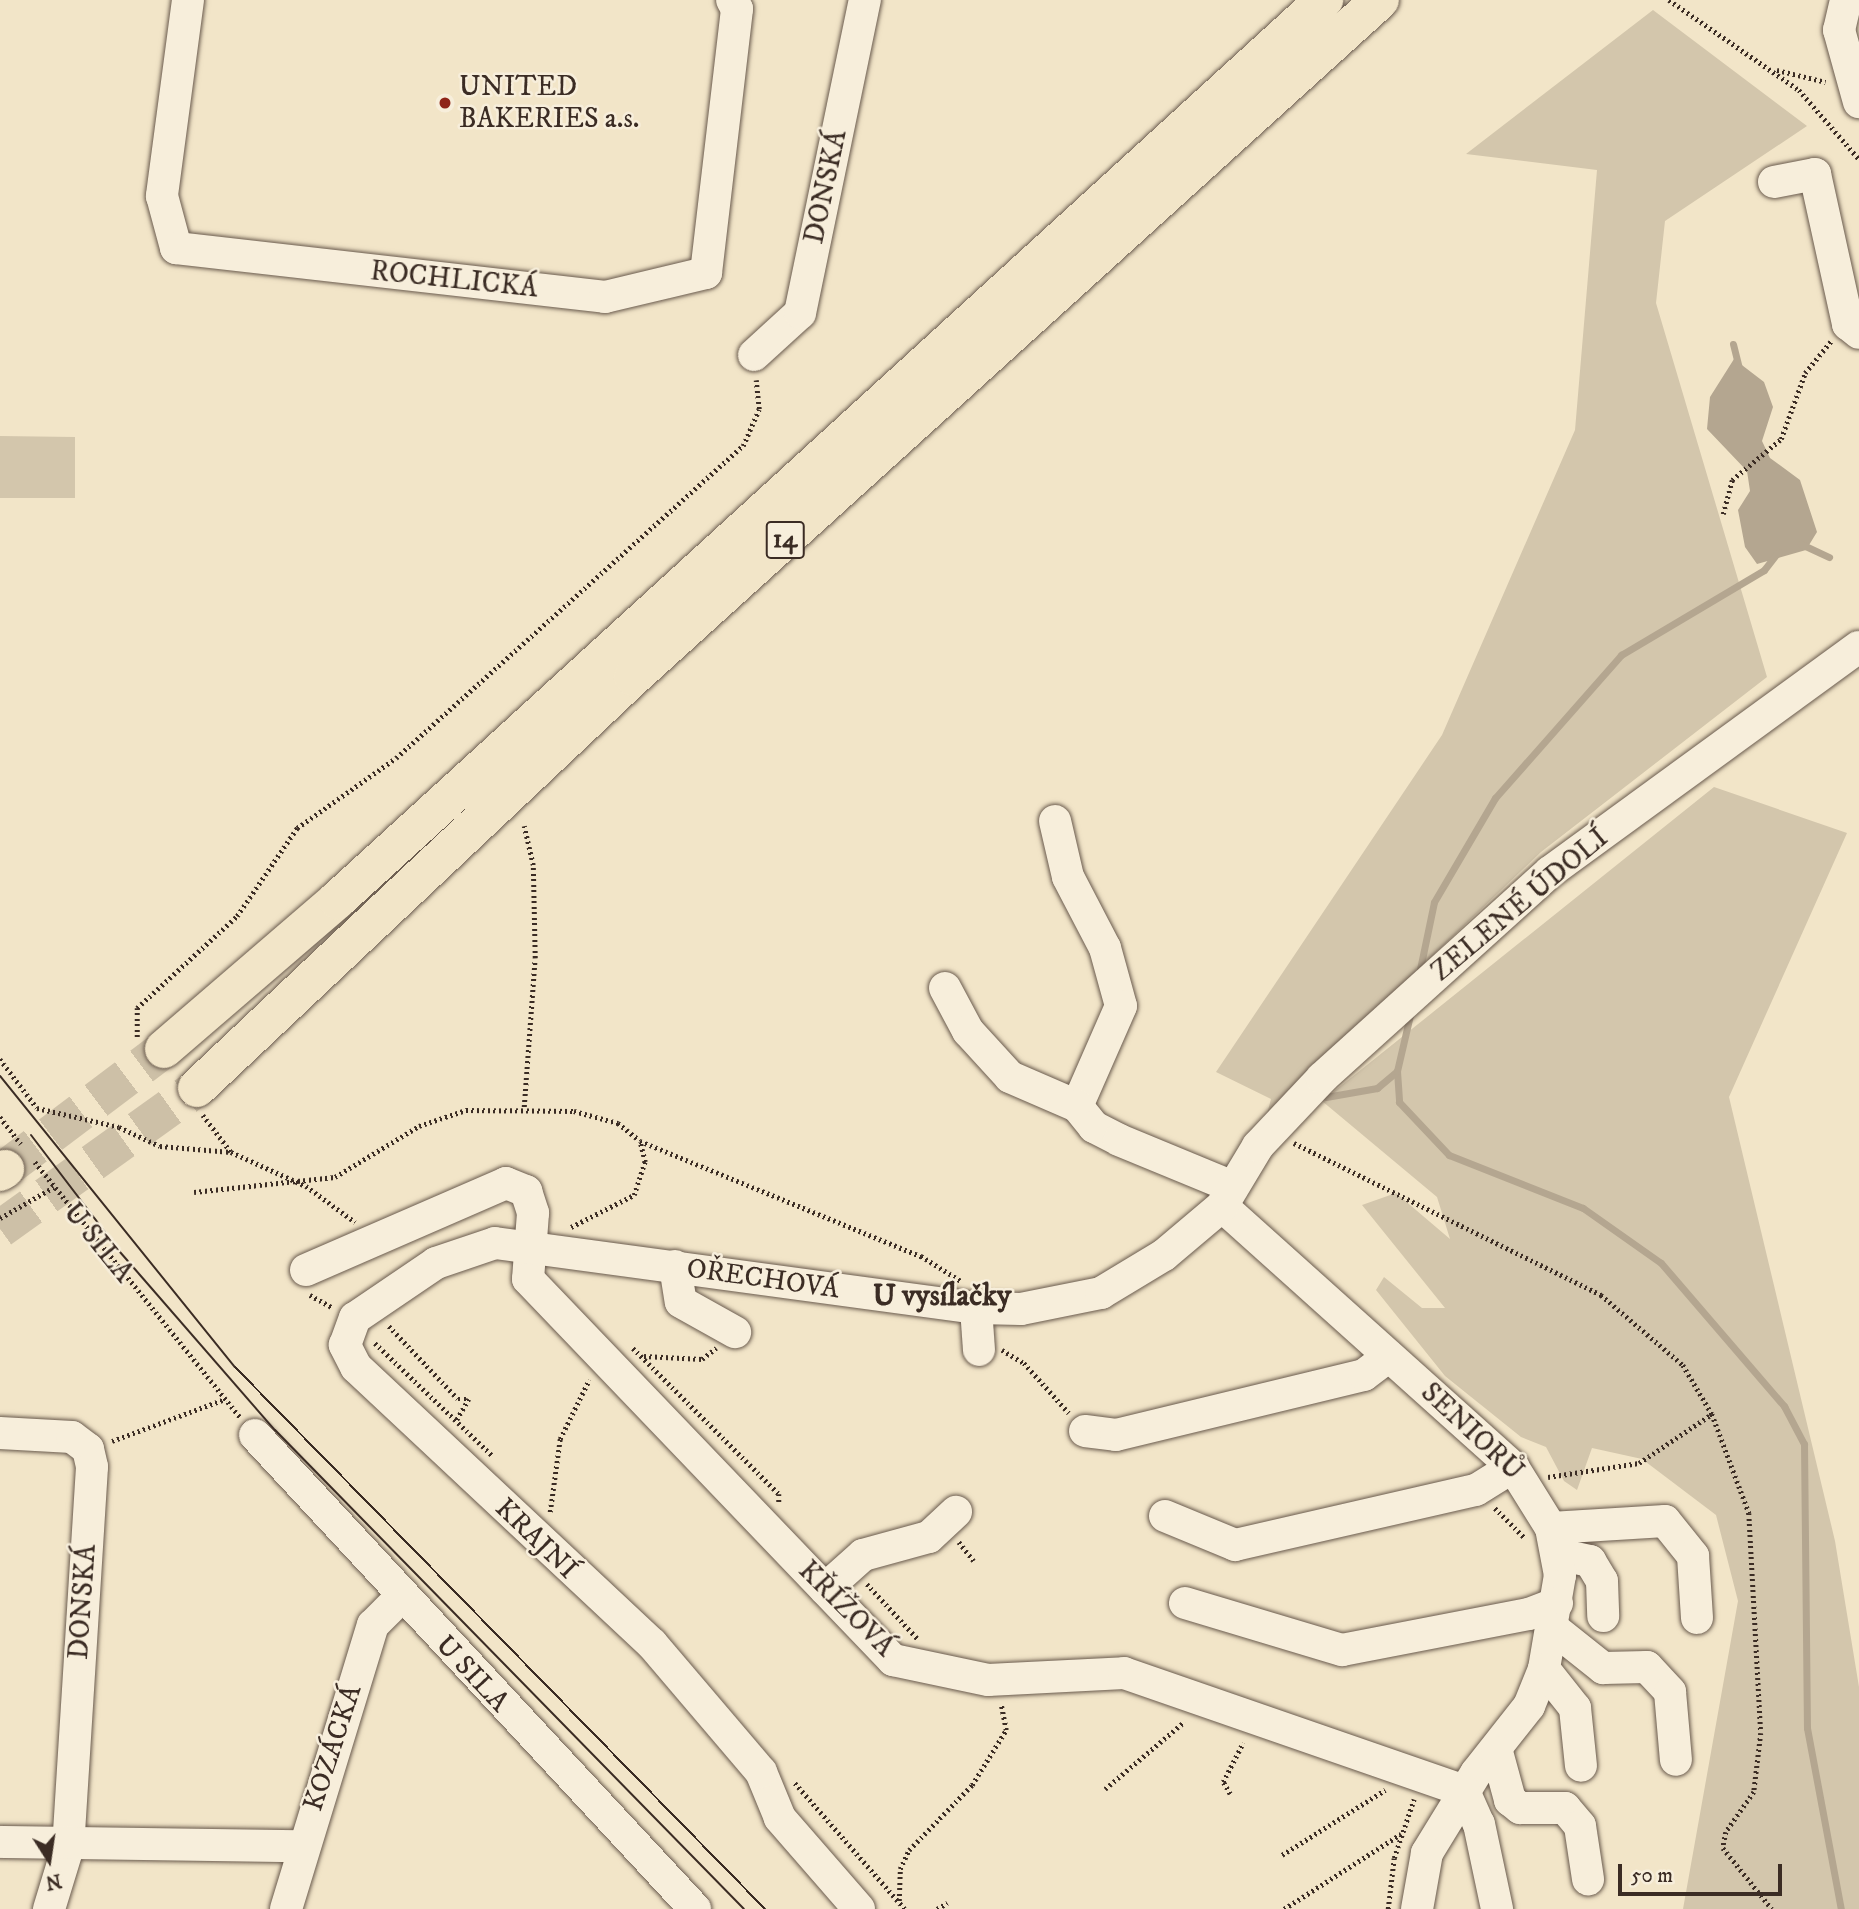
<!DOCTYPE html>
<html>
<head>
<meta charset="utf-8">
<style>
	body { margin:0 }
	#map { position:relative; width:1859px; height:1909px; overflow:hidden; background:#f2e5c8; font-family:"IM FELL DW Pica",serif }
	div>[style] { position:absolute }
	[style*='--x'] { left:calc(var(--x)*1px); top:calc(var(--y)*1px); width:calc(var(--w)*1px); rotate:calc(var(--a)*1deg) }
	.green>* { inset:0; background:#d3c6ac }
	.water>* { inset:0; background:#b4a690 }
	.stream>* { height:7px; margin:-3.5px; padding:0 3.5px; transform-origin:3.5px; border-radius:3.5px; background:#b4a690 }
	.highway-tunnel>* { height:38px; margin-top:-19px; transform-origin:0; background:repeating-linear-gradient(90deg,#cdc0a7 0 38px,transparent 0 57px) }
	.path>* { height:4.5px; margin-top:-2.25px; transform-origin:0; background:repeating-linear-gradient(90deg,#3b2c24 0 2px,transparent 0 5.5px) }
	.roads { filter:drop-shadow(0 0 2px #695a4d) drop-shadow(0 0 2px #695a4d) }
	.minor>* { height:32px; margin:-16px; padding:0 16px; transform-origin:16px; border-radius:16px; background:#f7eedb }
	.highway>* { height:38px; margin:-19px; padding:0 19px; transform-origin:19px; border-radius:19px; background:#f2e5c8 }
	.tram>* { height:2px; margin:-1px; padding:0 1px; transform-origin:1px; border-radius:1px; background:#3b2c24 }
	.dots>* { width:19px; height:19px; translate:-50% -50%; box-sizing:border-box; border:4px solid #f7eedb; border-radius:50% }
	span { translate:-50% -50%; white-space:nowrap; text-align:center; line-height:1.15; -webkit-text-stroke:5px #f7eedb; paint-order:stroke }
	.shield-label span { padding:2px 5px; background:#f7eedb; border:2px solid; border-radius:5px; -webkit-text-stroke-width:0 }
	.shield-label { font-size:26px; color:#3b2c24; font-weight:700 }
	.poi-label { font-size:28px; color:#3b2c24 }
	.left { translate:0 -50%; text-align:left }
	.street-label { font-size:28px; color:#3b2c24 }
	.neighbourhood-label { font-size:30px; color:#3b2c24; font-weight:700 }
	.north { position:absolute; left:14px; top:1825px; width:70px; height:70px; -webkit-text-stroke:5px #f7eedb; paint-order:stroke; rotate:168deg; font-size:19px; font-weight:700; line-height:28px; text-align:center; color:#3b2c24 }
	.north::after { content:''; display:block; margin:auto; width:24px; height:32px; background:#3b2c24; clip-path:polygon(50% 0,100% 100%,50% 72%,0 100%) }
	.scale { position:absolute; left:1618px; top:1864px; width:164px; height:32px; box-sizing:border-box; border:4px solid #3b2c24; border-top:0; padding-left:9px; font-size:21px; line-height:24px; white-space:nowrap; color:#3b2c24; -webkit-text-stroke:5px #f7eedb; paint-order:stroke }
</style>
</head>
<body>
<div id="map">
	<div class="green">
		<i style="clip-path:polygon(1653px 10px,1807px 126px,1665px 221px,1656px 303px,1767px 677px,1541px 852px,1267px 1114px,1271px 1099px,1216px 1072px,1442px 735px,1575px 430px,1597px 170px,1466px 154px)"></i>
		<i style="clip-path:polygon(0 436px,75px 437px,75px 498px,0 498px)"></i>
		<i style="clip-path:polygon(1714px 787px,1847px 833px,1729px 1097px,1835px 1541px,1859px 1687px,1859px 1909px,1683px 1909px,1738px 1601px,1716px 1515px,1642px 1459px,1592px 1448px,1577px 1490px,1564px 1481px,1546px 1447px,1521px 1437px,1445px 1376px,1376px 1290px,1384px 1277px,1422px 1308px,1445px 1308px,1362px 1205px,1396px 1193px,1450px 1239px,1437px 1197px,1322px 1101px)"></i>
	</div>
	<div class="water">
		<i style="clip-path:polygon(1734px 359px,1764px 382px,1773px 407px,1762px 441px,1770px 458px,1800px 480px,1817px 532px,1806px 550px,1757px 564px,1745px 547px,1738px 510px,1750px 491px,1747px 471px,1707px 429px,1710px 397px)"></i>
	</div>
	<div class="stream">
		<i style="--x:1733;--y:344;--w:25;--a:76"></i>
		<i style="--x:1801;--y:544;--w:31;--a:25"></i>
		<i style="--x:1420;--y:969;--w:68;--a:-78.2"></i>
		<i style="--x:1434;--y:902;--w:121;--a:-59.6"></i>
		<i style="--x:1495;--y:798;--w:191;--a:-48.6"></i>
		<i style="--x:1621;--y:655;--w:166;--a:-30.7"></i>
		<i style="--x:1764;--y:570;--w:23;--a:-52"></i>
		<i style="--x:1397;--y:1071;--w:31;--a:86"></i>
		<i style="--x:1399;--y:1102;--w:73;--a:46.7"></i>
		<i style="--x:1449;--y:1155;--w:144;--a:21.6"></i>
		<i style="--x:1583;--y:1208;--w:95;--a:35.2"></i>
		<i style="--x:1661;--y:1263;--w:189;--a:49.3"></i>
		<i style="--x:1784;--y:1406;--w:43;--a:62.2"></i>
		<i style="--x:1804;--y:1444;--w:284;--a:89.4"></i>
		<i style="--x:1807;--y:1728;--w:184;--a:79.4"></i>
		<i style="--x:1326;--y:1097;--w:52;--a:-10"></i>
		<i style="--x:1377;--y:1088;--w:26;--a:-40"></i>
		<i style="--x:1397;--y:1071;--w:57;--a:-76.9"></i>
	</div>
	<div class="highway-tunnel">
		<i style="--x:5;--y:1169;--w:199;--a:-37"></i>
		<i style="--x:0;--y:1229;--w:242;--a:-35.6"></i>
	</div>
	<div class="path">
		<i style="--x:1669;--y:0;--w:158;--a:34.7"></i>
		<i style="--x:1799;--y:90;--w:91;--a:49"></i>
		<i style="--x:1777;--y:70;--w:50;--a:13.8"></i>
		<i style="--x:1723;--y:514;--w:35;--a:-75"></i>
		<i style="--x:1732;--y:480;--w:64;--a:-39.9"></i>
		<i style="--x:1781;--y:439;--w:70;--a:-70"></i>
		<i style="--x:1805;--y:373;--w:41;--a:-50.9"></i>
		<i style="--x:137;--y:1037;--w:29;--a:-90"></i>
		<i style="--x:137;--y:1008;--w:136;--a:-42.6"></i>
		<i style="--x:237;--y:916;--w:107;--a:-55.7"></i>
		<i style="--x:297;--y:828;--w:121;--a:-35.3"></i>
		<i style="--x:396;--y:758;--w:467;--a:-42"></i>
		<i style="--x:743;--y:446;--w:40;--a:-66.6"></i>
		<i style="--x:759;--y:409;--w:29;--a:-96"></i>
		<i style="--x:0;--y:1059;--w:61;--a:52.9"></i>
		<i style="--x:37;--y:1108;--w:84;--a:13"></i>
		<i style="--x:119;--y:1127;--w:45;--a:24.9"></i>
		<i style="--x:160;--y:1146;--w:71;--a:4.8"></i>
		<i style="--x:231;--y:1152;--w:82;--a:24.4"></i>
		<i style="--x:306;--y:1186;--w:61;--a:36.3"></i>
		<i style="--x:524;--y:1107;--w:149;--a:-85.8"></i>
		<i style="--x:535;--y:958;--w:93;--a:-91.2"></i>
		<i style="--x:533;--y:865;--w:40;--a:-103"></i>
		<i style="--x:203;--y:1115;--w:46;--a:52.9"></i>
		<i style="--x:0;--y:1117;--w:34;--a:52"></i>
		<i style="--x:1294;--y:1143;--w:343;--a:26.3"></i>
		<i style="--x:1601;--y:1295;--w:108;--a:40.5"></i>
		<i style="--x:1683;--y:1365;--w:57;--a:59.4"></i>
		<i style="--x:1712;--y:1414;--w:106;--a:69.5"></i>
		<i style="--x:1749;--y:1513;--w:220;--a:86.9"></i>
		<i style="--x:1761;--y:1733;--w:59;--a:96.8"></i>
		<i style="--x:1754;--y:1792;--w:49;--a:125"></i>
		<i style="--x:1726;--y:1832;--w:16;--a:101"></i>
		<i style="--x:1723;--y:1848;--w:78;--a:51.2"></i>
		<i style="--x:35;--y:1162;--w:327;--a:51.2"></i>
		<i style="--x:194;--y:1192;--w:142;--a:-6.1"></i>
		<i style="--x:335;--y:1177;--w:98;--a:-31.3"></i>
		<i style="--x:419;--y:1126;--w:50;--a:-18.8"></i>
		<i style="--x:466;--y:1110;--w:108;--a:0.5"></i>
		<i style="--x:574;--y:1111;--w:46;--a:15.3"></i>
		<i style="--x:618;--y:1123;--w:28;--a:39"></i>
		<i style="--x:640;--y:1141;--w:304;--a:22.3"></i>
		<i style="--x:921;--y:1256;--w:47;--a:32"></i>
		<i style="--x:0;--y:1218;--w:62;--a:-29.9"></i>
		<i style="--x:571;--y:1227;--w:71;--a:-26.9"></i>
		<i style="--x:634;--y:1195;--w:35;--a:-72"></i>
		<i style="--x:645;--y:1162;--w:21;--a:-104"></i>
		<i style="--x:310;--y:1295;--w:25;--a:29"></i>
		<i style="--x:389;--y:1326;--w:100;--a:46.6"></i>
		<i style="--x:458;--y:1399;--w:11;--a:0"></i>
		<i style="--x:469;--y:1399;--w:24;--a:120"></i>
		<i style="--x:375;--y:1343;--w:163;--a:43.8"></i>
		<i style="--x:633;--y:1348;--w:206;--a:45"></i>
		<i style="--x:779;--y:1494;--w:9;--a:90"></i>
		<i style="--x:1002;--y:1350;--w:26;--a:31"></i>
		<i style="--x:1024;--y:1363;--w:67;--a:48"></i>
		<i style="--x:644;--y:1356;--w:58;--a:3"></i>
		<i style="--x:702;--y:1359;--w:18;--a:-38"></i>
		<i style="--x:112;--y:1441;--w:121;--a:-20.4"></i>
		<i style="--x:1548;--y:1477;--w:92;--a:-8.7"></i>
		<i style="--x:1639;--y:1463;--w:88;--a:-33.9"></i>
		<i style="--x:1495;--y:1508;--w:41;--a:45"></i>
		<i style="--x:550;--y:1512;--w:74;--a:-82.2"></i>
		<i style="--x:560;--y:1439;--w:66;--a:-63.8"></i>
		<i style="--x:959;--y:1542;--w:24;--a:52"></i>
		<i style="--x:867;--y:1584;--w:75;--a:47.2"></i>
		<i style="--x:795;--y:1783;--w:167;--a:48.9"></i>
		<i style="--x:1105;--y:1789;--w:104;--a:-40.3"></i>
		<i style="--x:1230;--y:1794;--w:14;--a:-120"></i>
		<i style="--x:1223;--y:1782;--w:44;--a:-62.9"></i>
		<i style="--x:1282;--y:1855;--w:122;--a:-32.3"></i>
		<i style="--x:899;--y:1901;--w:32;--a:-88"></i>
		<i style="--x:900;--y:1869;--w:21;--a:-65"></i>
		<i style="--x:909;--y:1850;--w:91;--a:-45.9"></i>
		<i style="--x:972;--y:1785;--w:65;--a:-58.3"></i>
		<i style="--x:1006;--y:1730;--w:25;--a:-101"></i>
		<i style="--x:937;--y:1909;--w:12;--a:-31"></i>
		<i style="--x:1284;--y:1909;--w:139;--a:-32.7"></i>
		<i style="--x:1388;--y:1909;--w:51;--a:-83.3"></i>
		<i style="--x:1394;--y:1858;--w:62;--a:-71.3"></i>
	</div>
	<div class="roads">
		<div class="minor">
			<i style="--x:188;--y:0;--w:198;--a:97.6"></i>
			<i style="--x:162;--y:196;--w:54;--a:74.9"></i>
			<i style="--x:176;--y:248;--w:432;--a:6.5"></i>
			<i style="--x:605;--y:297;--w:104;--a:-13.4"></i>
			<i style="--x:706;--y:273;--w:266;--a:-83.3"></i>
			<i style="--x:737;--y:9;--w:10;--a:-119"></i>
			<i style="--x:1846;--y:0;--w:31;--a:103"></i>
			<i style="--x:1839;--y:30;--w:75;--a:74.5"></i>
			<i style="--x:1774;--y:182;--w:42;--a:-11"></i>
			<i style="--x:1815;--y:174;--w:154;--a:77.6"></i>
			<i style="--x:1848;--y:324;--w:14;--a:39"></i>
			<i style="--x:754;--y:355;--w:62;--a:-42.4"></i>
			<i style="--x:800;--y:313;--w:320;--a:-78.3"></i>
			<i style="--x:1055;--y:821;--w:57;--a:76.9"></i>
			<i style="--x:1068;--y:877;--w:80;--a:62.5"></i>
			<i style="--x:1105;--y:948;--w:60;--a:74.6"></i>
			<i style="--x:1121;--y:1006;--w:109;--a:113.7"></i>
			<i style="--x:945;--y:988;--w:49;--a:61.9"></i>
			<i style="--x:968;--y:1031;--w:62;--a:47.6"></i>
			<i style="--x:1010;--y:1077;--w:73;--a:23.4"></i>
			<i style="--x:1077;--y:1106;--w:27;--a:51"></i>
			<i style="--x:1094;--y:1127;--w:28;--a:27"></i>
			<i style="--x:1119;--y:1140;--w:123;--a:22.4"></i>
			<i style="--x:1222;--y:1206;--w:391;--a:41.9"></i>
			<i style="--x:1513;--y:1467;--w:72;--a:58.1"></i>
			<i style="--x:1551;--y:1528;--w:48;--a:79.2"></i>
			<i style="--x:1560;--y:1575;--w:95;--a:99.7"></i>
			<i style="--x:1544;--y:1669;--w:40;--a:112"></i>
			<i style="--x:1529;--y:1706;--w:85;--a:128.3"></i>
			<i style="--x:1476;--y:1773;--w:94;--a:121.5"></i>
			<i style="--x:1427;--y:1853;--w:57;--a:100.1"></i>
			<i style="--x:675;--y:1266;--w:36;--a:81"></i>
			<i style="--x:681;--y:1302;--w:62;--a:29.1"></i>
			<i style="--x:306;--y:1270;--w:218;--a:-23.5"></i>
			<i style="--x:506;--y:1183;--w:22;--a:22"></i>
			<i style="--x:526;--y:1191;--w:23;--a:72"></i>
			<i style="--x:533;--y:1213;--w:66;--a:94.3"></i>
			<i style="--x:528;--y:1279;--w:528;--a:46.23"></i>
			<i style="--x:893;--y:1660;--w:97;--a:11.9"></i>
			<i style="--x:988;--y:1680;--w:136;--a:-2.9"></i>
			<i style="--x:1124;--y:1673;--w:360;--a:19.1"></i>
			<i style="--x:1464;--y:1791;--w:36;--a:66"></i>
			<i style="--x:1479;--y:1824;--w:87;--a:78"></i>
			<i style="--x:976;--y:1308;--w:42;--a:85.9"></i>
			<i style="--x:1085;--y:1431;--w:31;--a:7"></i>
			<i style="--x:1116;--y:1435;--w:255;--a:-13.6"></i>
			<i style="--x:1364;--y:1375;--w:31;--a:-37"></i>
			<i style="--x:0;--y:1433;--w:72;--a:3.2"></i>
			<i style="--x:72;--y:1437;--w:20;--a:37"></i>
			<i style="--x:88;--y:1449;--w:18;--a:77"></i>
			<i style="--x:92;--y:1467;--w:381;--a:93.6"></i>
			<i style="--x:68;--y:1847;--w:65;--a:107"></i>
			<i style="--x:255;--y:1435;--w:647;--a:47.13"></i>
			<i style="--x:1165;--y:1516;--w:76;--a:22.5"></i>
			<i style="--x:1235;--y:1545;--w:247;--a:-12.9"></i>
			<i style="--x:1476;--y:1490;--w:44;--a:-31.9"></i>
			<i style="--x:1551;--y:1528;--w:114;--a:-3.5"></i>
			<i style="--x:1665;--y:1521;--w:45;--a:51.3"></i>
			<i style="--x:1693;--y:1556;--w:62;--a:86.3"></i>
			<i style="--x:1557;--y:1554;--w:34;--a:12"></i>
			<i style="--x:1590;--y:1561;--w:23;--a:59"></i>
			<i style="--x:1602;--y:1581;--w:35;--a:88"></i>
			<i style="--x:825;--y:1589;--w:51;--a:-41.8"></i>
			<i style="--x:863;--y:1555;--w:68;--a:-15.3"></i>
			<i style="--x:929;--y:1537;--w:37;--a:-43"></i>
			<i style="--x:1185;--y:1603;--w:164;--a:16.7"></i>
			<i style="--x:1342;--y:1650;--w:190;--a:-10.9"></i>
			<i style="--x:1529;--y:1614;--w:30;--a:-21"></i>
			<i style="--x:1554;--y:1629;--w:63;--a:38.5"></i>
			<i style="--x:1603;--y:1668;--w:44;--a:-1.3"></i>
			<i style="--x:1647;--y:1667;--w:34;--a:47"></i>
			<i style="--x:1670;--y:1692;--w:68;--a:85"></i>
			<i style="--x:1544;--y:1669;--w:50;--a:51.5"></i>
			<i style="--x:1575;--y:1708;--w:58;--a:84.1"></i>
			<i style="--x:1497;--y:1752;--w:50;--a:74.8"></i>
			<i style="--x:1510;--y:1800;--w:13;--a:39"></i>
			<i style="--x:1520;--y:1808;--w:45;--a:0"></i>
			<i style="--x:1565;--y:1808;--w:23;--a:50"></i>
			<i style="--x:1580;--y:1826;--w:54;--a:81.4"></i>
			<i style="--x:0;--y:1842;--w:300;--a:0.8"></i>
			<i style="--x:286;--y:1909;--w:297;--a:-73"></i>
			<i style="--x:373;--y:1625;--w:38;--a:-45"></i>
			<i style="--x:859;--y:1909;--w:121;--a:-131"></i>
			<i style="--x:780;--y:1818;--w:50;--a:-112.4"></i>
			<i style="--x:761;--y:1772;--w:168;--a:-130.4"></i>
			<i style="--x:652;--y:1644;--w:405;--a:-136.9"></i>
			<i style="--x:356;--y:1367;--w:25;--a:-117"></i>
			<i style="--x:345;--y:1345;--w:29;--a:-70"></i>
			<i style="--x:355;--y:1318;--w:98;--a:-34.2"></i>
			<i style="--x:436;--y:1263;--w:62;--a:-18.7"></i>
			<i style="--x:495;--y:1243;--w:485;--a:7.7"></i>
			<i style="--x:976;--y:1308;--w:45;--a:1.3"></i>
			<i style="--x:1021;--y:1309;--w:82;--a:-11.3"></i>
			<i style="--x:1101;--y:1293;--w:74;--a:-31.1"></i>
			<i style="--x:1164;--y:1255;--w:76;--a:-40.2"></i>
			<i style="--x:1222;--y:1206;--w:70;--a:-59"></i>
			<i style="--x:1258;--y:1146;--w:93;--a:-46.7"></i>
			<i style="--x:1322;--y:1078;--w:307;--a:-42.1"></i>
			<i style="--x:1550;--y:872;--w:382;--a:-36.1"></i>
		</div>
		<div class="highway">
			<i style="--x:164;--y:1049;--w:228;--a:-40.7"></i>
			<i style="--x:337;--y:900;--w:1336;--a:-42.36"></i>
			<i style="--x:197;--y:1088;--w:599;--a:-43.31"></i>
			<i style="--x:633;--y:677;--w:1008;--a:-42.19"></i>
			<i style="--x:0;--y:1172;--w:6;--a:-31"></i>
		</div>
	</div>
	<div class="tram">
		<i style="--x:0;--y:1076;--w:374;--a:51.1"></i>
		<i style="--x:235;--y:1367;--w:758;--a:45.64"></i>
		<i style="--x:31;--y:1135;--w:147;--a:52.7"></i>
		<i style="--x:120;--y:1252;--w:236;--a:49"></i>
		<i style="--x:275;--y:1430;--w:670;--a:45.6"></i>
	</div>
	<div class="dots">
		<i style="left:445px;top:103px;background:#8f2418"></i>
	</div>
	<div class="shield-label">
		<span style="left:785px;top:540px">14</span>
	</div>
	<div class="poi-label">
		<span class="left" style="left:459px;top:103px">UNITED<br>BAKERIES a.s.</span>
	</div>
	<div class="street-label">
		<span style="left:826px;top:187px;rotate:-78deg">DONSKÁ</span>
		<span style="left:454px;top:280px;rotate:6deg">ROCHLICKÁ</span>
		<span style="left:1520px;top:905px;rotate:-40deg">ZELENÉ ÚDOLÍ</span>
		<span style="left:98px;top:1243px;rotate:51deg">U SILA</span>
		<span style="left:763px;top:1279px;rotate:8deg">OŘECHOVÁ</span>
		<span style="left:1472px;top:1432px;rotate:43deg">SENIORŮ</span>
		<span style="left:536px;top:1539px;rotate:44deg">KRAJNÍ</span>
		<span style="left:83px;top:1602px;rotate:-86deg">DONSKÁ</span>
		<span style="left:846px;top:1609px;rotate:45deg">KŘÍŽOVÁ</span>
		<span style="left:472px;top:1674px;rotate:47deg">U SILA</span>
		<span style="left:333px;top:1748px;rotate:-72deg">KOZÁCKÁ</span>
	</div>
	<div class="neighbourhood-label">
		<span style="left:942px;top:1297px">U vysílačky</span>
	</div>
	<div class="north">N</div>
	<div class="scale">50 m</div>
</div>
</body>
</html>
